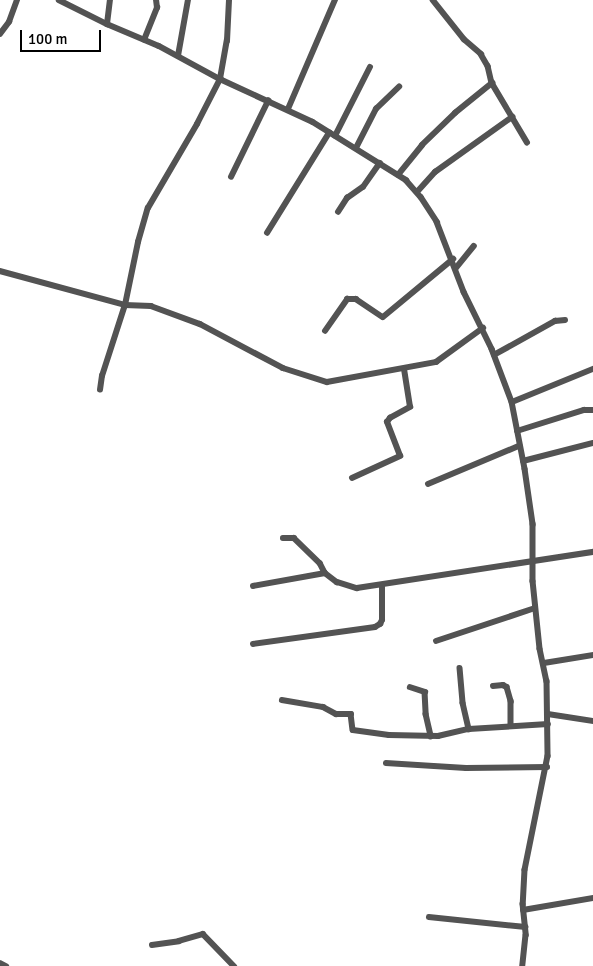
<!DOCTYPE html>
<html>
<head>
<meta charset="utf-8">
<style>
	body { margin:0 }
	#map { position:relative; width:593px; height:966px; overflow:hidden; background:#fff; font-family:Signika,sans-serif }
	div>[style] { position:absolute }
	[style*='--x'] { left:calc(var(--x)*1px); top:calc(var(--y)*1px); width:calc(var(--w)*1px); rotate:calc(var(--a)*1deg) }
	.street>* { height:5.5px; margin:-2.75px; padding:0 2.75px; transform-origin:2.75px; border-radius:2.75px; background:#535353 }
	span { translate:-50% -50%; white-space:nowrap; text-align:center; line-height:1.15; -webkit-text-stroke:5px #fff; paint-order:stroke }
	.scale { position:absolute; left:20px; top:30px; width:81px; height:22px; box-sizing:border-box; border:2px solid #000; border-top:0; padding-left:6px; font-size:15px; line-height:18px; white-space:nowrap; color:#000; -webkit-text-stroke:4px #fff; paint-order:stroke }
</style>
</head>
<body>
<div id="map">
	<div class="street">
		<i style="--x:59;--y:0;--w:54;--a:26.6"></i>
		<i style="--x:107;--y:24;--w:56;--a:22.9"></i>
		<i style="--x:159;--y:46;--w:69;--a:28.4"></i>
		<i style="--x:220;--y:79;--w:102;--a:24.8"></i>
		<i style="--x:313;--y:122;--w:110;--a:31.9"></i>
		<i style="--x:406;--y:180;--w:23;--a:49"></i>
		<i style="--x:421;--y:197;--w:30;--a:57"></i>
		<i style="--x:437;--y:222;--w:75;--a:68.9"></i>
		<i style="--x:464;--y:292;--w:64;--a:63.8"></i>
		<i style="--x:492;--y:349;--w:57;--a:69.3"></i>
		<i style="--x:512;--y:402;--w:68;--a:79"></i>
		<i style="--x:525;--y:469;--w:56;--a:81.7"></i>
		<i style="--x:533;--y:524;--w:57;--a:90"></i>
		<i style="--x:533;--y:581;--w:68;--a:84.1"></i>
		<i style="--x:540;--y:649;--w:33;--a:78"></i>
		<i style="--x:547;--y:681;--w:75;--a:89.2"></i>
		<i style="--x:548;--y:756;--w:116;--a:101.4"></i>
		<i style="--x:525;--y:870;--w:34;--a:93"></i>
		<i style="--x:523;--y:904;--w:31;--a:84"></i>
		<i style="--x:526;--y:935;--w:31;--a:96"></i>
		<i style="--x:433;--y:0;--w:50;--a:51.5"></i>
		<i style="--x:464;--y:39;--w:23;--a:41"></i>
		<i style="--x:481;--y:54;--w:14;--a:60"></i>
		<i style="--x:488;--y:66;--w:17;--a:77"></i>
		<i style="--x:492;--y:83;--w:69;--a:59.3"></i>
		<i style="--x:107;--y:24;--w:24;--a:-83"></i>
		<i style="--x:0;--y:34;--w:15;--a:-53"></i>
		<i style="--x:9;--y:22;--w:23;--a:-70"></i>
		<i style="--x:144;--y:40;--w:35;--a:-68"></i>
		<i style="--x:157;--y:8;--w:8;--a:-97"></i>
		<i style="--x:178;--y:56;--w:57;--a:-79.9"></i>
		<i style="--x:288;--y:109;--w:119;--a:-66.7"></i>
		<i style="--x:335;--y:136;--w:77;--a:-63.1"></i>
		<i style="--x:356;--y:148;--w:44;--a:-62.9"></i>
		<i style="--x:376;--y:109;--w:32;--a:-44"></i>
		<i style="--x:398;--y:175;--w:38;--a:-51"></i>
		<i style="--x:422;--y:145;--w:46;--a:-44.1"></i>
		<i style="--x:455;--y:113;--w:48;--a:-39"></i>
		<i style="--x:231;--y:177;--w:85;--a:-64"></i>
		<i style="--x:417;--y:192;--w:27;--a:-48"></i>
		<i style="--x:435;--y:172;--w:95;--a:-35.5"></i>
		<i style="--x:338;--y:212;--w:17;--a:-57"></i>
		<i style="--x:347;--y:198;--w:19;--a:-35"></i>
		<i style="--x:363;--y:187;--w:29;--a:-55"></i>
		<i style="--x:267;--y:233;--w:118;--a:-58.2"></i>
		<i style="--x:456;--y:268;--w:28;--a:-51"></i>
		<i style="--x:0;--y:271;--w:130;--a:15.2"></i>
		<i style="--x:125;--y:305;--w:26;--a:2"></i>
		<i style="--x:151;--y:306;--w:52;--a:20.2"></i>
		<i style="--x:200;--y:324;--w:94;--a:27.9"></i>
		<i style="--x:283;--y:368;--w:46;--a:17.7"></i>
		<i style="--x:327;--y:382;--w:111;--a:-10.4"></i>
		<i style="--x:436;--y:362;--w:58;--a:-35.9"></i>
		<i style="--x:325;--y:331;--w:39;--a:-55"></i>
		<i style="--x:347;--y:299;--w:9;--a:0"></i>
		<i style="--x:356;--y:299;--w:32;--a:34"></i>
		<i style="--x:383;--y:317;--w:91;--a:-39.6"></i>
		<i style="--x:494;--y:355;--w:70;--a:-29.1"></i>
		<i style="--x:555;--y:321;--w:10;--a:-6"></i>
		<i style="--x:100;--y:390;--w:14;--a:-82"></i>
		<i style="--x:102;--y:376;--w:75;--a:-72.1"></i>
		<i style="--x:125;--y:305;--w:64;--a:-78.3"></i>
		<i style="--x:138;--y:242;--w:35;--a:-74"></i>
		<i style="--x:148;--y:208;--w:97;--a:-59.7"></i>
		<i style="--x:197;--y:124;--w:51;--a:-62.9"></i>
		<i style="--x:220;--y:79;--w:39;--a:-80"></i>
		<i style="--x:227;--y:41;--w:41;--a:-87.2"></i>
		<i style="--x:512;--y:402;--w:87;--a:-22.2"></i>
		<i style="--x:517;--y:431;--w:70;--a:-17.4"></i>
		<i style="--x:584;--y:410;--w:9;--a:0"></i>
		<i style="--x:523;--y:461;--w:72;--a:-14.4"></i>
		<i style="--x:352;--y:478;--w:53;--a:-24.6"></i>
		<i style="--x:400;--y:456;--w:36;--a:-111"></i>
		<i style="--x:387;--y:422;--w:5;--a:-53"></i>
		<i style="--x:390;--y:418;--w:23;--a:-29"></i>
		<i style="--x:410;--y:407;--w:38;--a:-99"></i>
		<i style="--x:428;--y:484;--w:99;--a:-22.7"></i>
		<i style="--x:283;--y:538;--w:11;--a:0"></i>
		<i style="--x:294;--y:538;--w:36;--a:44"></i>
		<i style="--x:320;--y:563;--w:11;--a:63"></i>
		<i style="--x:325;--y:573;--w:15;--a:37"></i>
		<i style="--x:337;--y:582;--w:21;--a:17"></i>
		<i style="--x:357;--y:588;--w:239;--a:-8.7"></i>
		<i style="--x:253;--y:586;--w:73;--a:-10.2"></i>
		<i style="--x:436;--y:641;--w:104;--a:-18.4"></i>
		<i style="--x:253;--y:644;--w:123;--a:-7.9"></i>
		<i style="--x:375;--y:627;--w:6;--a:-31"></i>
		<i style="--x:380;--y:624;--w:4;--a:-63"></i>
		<i style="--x:382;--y:620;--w:34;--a:-90"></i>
		<i style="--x:544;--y:663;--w:50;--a:-9.3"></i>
		<i style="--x:460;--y:668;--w:35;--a:85"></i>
		<i style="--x:463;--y:703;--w:27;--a:77"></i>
		<i style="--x:493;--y:686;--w:10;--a:-6"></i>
		<i style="--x:503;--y:685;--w:4;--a:27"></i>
		<i style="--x:507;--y:687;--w:15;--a:74"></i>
		<i style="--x:511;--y:701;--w:25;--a:90"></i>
		<i style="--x:410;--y:687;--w:16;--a:18"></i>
		<i style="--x:425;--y:692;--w:22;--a:87"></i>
		<i style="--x:426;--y:714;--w:23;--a:77"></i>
		<i style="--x:282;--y:700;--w:42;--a:9.7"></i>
		<i style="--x:323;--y:707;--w:15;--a:28"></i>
		<i style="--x:336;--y:714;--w:15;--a:0"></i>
		<i style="--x:351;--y:714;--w:16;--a:83"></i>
		<i style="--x:353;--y:730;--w:36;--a:8"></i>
		<i style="--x:389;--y:735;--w:49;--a:1.2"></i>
		<i style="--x:438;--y:736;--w:32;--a:-13"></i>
		<i style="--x:469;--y:729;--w:79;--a:-3.6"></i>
		<i style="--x:548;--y:714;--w:46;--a:8.8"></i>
		<i style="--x:386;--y:763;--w:80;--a:3.6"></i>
		<i style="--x:466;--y:768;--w:81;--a:-0.7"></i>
		<i style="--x:523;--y:910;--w:71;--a:-9.7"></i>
		<i style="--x:429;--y:917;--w:97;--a:5.9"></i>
		<i style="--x:152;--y:945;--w:27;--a:-8"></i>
		<i style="--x:179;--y:941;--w:25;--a:-16"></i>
		<i style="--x:203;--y:934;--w:45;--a:45.9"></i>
		<i style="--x:0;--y:963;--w:7;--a:27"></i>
	</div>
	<div class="scale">100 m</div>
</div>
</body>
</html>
